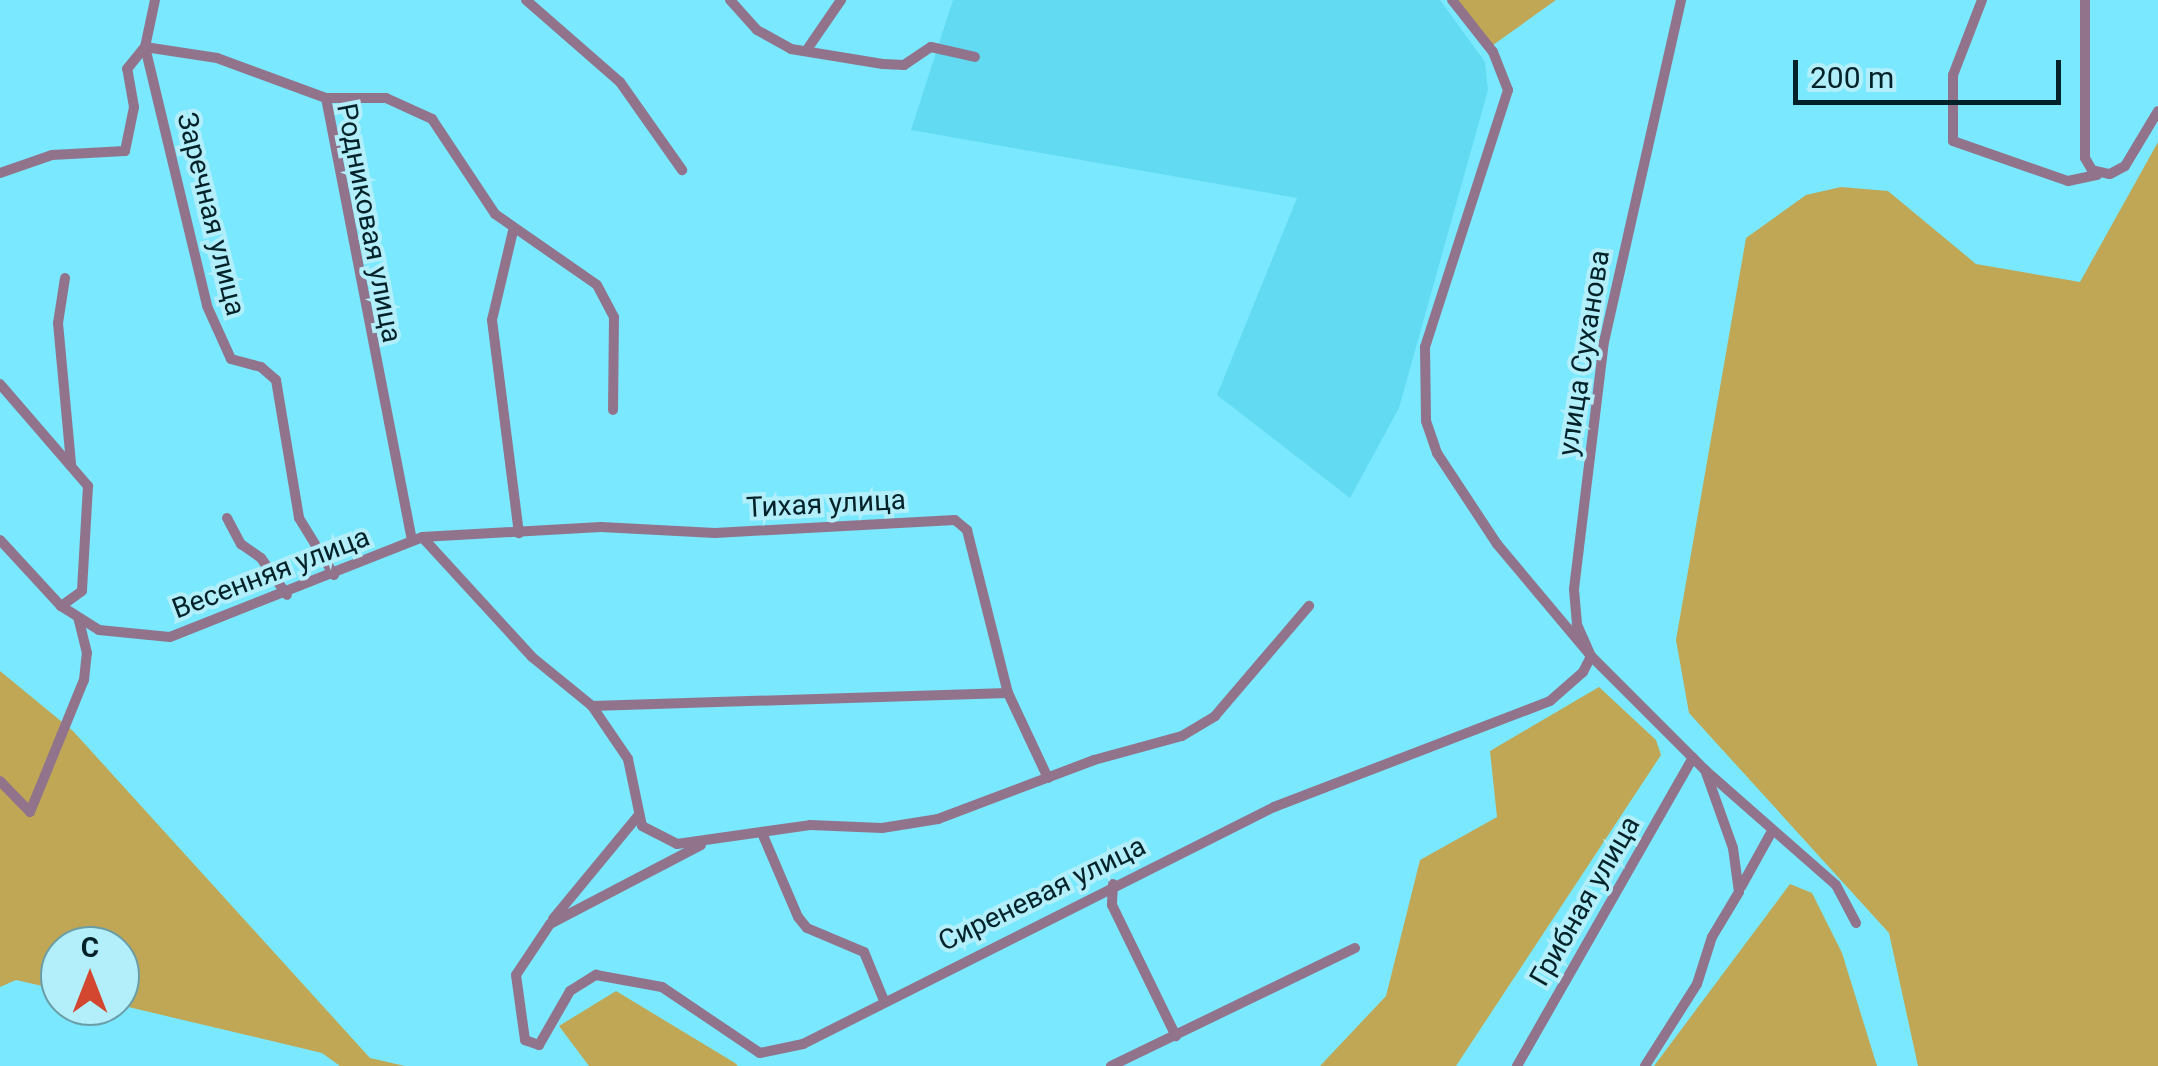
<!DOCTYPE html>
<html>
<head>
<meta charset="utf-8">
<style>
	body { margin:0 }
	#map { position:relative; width:2158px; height:1066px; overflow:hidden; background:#7ae8fe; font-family:Roboto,sans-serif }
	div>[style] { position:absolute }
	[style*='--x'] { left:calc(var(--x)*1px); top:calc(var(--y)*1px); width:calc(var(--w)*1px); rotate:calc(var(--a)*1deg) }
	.built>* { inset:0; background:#61daf2 }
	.green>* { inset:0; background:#c0a756 }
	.street>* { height:10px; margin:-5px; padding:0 5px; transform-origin:5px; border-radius:5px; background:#91748c }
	span { translate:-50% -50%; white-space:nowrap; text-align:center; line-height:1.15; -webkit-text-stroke:8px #b2effb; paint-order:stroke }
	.street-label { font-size:28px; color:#002228 }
	.north { position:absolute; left:40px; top:926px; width:100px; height:100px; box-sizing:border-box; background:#b2effb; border:2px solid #6b9da7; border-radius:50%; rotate:0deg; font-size:28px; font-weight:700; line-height:40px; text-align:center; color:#002228 }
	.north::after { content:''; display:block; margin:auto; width:35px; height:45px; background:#d34730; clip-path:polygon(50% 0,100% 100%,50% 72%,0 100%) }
	.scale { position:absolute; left:1793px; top:60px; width:268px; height:45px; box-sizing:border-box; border:5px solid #002228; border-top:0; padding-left:12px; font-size:30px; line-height:35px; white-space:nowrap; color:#002228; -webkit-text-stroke:8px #b2effb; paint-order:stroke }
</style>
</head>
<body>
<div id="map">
	<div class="built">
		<i style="clip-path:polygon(953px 0,1440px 0,1485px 62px,1488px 90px,1399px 408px,1350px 498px,1217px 395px,1297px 198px,911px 130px)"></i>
	</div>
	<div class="green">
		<i style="clip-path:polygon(1457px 0,1556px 0,1493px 45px)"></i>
		<i style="clip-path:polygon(2158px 142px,2158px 1066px,1918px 1066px,1889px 933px,1689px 713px,1676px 640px,1746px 238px,1806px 195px,1841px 187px,1888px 191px,1976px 264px,2080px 282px)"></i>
		<i style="clip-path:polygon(0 671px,73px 731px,370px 1058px,405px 1066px,340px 1066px,322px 1053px,120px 1005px,120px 946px,60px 946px,60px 990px,16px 980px,0 987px)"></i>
		<i style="clip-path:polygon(1599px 687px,1656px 740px,1661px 755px,1456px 1066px,1320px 1066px,1386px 996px,1420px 860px,1497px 817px,1490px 751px)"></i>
		<i style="clip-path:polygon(1790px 884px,1812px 893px,1842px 953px,1877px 1066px,1654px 1066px)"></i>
		<i style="clip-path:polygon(616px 991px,735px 1063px,738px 1066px,589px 1066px,559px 1026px)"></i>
	</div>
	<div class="street">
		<i style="--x:155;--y:0;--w:48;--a:102"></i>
		<i style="--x:145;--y:47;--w:266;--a:76.5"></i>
		<i style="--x:207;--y:306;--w:58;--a:65.6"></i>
		<i style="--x:231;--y:359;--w:31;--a:15"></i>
		<i style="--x:261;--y:367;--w:20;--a:41"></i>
		<i style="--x:276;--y:380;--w:140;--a:80.5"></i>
		<i style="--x:299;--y:518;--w:67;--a:58.4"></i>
		<i style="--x:526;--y:0;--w:125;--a:41.1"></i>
		<i style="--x:620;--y:82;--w:108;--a:54.8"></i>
		<i style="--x:730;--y:0;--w:40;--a:48"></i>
		<i style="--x:757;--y:30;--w:39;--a:29"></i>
		<i style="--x:791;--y:49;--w:93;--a:9.3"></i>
		<i style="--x:883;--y:64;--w:21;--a:3"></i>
		<i style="--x:904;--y:65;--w:32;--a:-34"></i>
		<i style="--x:931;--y:47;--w:45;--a:12.8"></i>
		<i style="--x:1452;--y:0;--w:66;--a:51.7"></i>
		<i style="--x:1493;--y:52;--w:41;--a:68.5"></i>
		<i style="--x:1508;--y:90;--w:270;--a:107.9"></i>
		<i style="--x:1425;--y:347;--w:74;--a:89.2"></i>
		<i style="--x:1426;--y:421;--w:34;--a:71"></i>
		<i style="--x:1437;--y:453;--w:109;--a:56.6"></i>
		<i style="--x:1497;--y:544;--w:146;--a:50"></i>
		<i style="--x:1591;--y:656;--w:161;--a:45"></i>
		<i style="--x:1705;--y:770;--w:174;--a:41.3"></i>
		<i style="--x:1836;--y:885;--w:43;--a:62.2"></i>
		<i style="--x:1982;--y:0;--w:80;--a:111.1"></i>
		<i style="--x:1953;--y:75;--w:66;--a:90"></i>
		<i style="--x:1953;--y:141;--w:122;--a:19.2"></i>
		<i style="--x:2068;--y:181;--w:30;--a:-12"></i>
		<i style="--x:2085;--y:0;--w:158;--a:90"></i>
		<i style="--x:2085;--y:158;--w:14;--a:60"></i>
		<i style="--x:2092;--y:170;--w:18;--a:13"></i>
		<i style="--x:2110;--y:174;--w:17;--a:-28"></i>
		<i style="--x:2125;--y:166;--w:64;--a:-59"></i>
		<i style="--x:145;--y:47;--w:73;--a:8.7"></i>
		<i style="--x:217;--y:58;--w:116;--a:20.2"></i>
		<i style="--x:326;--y:98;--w:450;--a:79"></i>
		<i style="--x:806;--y:51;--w:62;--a:-55.5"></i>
		<i style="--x:326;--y:98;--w:60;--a:0"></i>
		<i style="--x:386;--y:98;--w:51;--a:24.5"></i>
		<i style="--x:432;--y:119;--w:114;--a:56.4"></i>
		<i style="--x:495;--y:214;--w:124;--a:34.8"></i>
		<i style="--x:597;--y:285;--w:36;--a:62"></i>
		<i style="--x:614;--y:317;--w:93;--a:90.6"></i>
		<i style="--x:0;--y:173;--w:55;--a:-19.1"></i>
		<i style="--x:52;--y:155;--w:73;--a:-3.1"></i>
		<i style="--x:125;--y:151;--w:45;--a:-78.4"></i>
		<i style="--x:134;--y:107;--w:39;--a:-100"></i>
		<i style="--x:127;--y:69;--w:28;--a:-51"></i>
		<i style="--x:513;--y:231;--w:91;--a:103.3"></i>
		<i style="--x:492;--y:320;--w:215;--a:82.8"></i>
		<i style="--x:65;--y:278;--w:46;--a:98.8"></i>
		<i style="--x:58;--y:323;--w:142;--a:84.7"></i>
		<i style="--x:0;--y:384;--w:135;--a:49.2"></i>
		<i style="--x:88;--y:486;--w:105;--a:93.3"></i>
		<i style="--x:82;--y:591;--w:26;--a:144"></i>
		<i style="--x:227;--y:518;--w:30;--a:62"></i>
		<i style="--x:241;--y:544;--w:24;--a:35"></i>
		<i style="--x:261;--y:558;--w:45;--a:54.9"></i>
		<i style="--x:423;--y:538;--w:161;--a:47.5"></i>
		<i style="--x:532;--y:657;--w:77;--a:39.2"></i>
		<i style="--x:592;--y:706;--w:64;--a:55.8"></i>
		<i style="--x:628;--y:759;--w:68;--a:78.2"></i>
		<i style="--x:642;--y:826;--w:39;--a:27"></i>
		<i style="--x:677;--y:844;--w:134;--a:-8.1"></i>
		<i style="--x:810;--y:825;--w:72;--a:2.4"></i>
		<i style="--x:882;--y:828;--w:57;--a:-9.1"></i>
		<i style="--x:938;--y:819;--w:167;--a:-20.7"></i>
		<i style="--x:1094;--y:760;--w:91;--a:-15.3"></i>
		<i style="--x:1182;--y:736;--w:39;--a:-31"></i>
		<i style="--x:1215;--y:716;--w:145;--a:-49.5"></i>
		<i style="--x:0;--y:540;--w:90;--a:47.3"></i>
		<i style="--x:61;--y:606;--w:45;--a:32.3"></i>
		<i style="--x:99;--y:630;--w:71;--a:5.6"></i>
		<i style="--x:170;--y:637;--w:271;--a:-21.6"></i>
		<i style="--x:422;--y:537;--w:179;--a:-3.2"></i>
		<i style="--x:601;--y:527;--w:114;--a:3"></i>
		<i style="--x:715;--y:533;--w:240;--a:-3.1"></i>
		<i style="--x:955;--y:520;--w:16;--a:40"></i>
		<i style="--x:967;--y:530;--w:168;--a:75.9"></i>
		<i style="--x:1008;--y:693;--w:94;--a:64.8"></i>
		<i style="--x:592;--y:706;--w:416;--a:-1.8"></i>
		<i style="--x:0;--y:781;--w:43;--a:45.9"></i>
		<i style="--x:30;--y:812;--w:143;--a:-67.8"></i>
		<i style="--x:84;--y:680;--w:27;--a:-84"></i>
		<i style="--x:87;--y:653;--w:36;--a:-104"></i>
		<i style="--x:762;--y:833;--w:91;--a:66.8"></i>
		<i style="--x:798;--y:917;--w:14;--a:51"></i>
		<i style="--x:807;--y:928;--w:62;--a:22.8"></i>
		<i style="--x:864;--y:952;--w:50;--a:67.6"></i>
		<i style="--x:701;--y:845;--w:170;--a:152.4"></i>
		<i style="--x:550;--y:924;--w:61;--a:123.7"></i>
		<i style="--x:516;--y:975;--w:66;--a:82.1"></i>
		<i style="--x:525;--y:1040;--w:15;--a:20"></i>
		<i style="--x:539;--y:1045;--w:62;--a:-60.1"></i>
		<i style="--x:570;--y:991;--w:31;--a:-32"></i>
		<i style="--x:596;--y:975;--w:67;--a:10.3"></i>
		<i style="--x:662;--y:987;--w:118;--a:34"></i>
		<i style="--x:760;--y:1053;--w:44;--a:-11.8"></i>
		<i style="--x:803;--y:1044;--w:527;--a:-26.71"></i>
		<i style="--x:1274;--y:807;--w:296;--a:-21"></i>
		<i style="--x:1550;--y:701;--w:44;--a:-41.3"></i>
		<i style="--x:1583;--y:672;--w:18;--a:-63"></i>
		<i style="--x:1591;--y:656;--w:35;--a:-114"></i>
		<i style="--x:1577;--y:624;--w:35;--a:-95"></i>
		<i style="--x:1574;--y:589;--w:249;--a:-83.1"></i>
		<i style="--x:1604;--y:342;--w:351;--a:-77.3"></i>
		<i style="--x:1113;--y:884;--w:21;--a:93"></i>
		<i style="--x:1112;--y:905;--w:146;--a:64"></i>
		<i style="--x:1741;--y:887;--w:64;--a:-61"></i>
		<i style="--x:553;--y:919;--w:134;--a:-50.5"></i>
		<i style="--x:1111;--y:1066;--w:271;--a:-25.8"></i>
		<i style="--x:1517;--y:1066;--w:355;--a:-60.3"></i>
		<i style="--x:1645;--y:1066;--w:97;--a:-57.6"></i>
		<i style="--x:1697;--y:984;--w:49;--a:-72.3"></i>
		<i style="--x:1712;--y:937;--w:52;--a:-59"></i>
		<i style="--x:1739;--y:892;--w:44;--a:-97.8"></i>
		<i style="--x:1733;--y:848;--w:83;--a:-109.7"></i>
	</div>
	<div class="street-label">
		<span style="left:211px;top:214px;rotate:76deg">Заречная улица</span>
		<span style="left:369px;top:223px;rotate:79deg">Родниковая улица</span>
		<span style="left:1584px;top:353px;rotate:-81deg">улица Суханова</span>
		<span style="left:826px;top:504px;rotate:-3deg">Тихая улица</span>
		<span style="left:271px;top:573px;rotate:-21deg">Весенняя улица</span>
		<span style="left:1042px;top:894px;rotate:-26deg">Сиреневая улица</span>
		<span style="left:1585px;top:901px;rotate:-60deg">Грибная улица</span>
	</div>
	<div class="north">С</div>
	<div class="scale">200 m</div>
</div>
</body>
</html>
